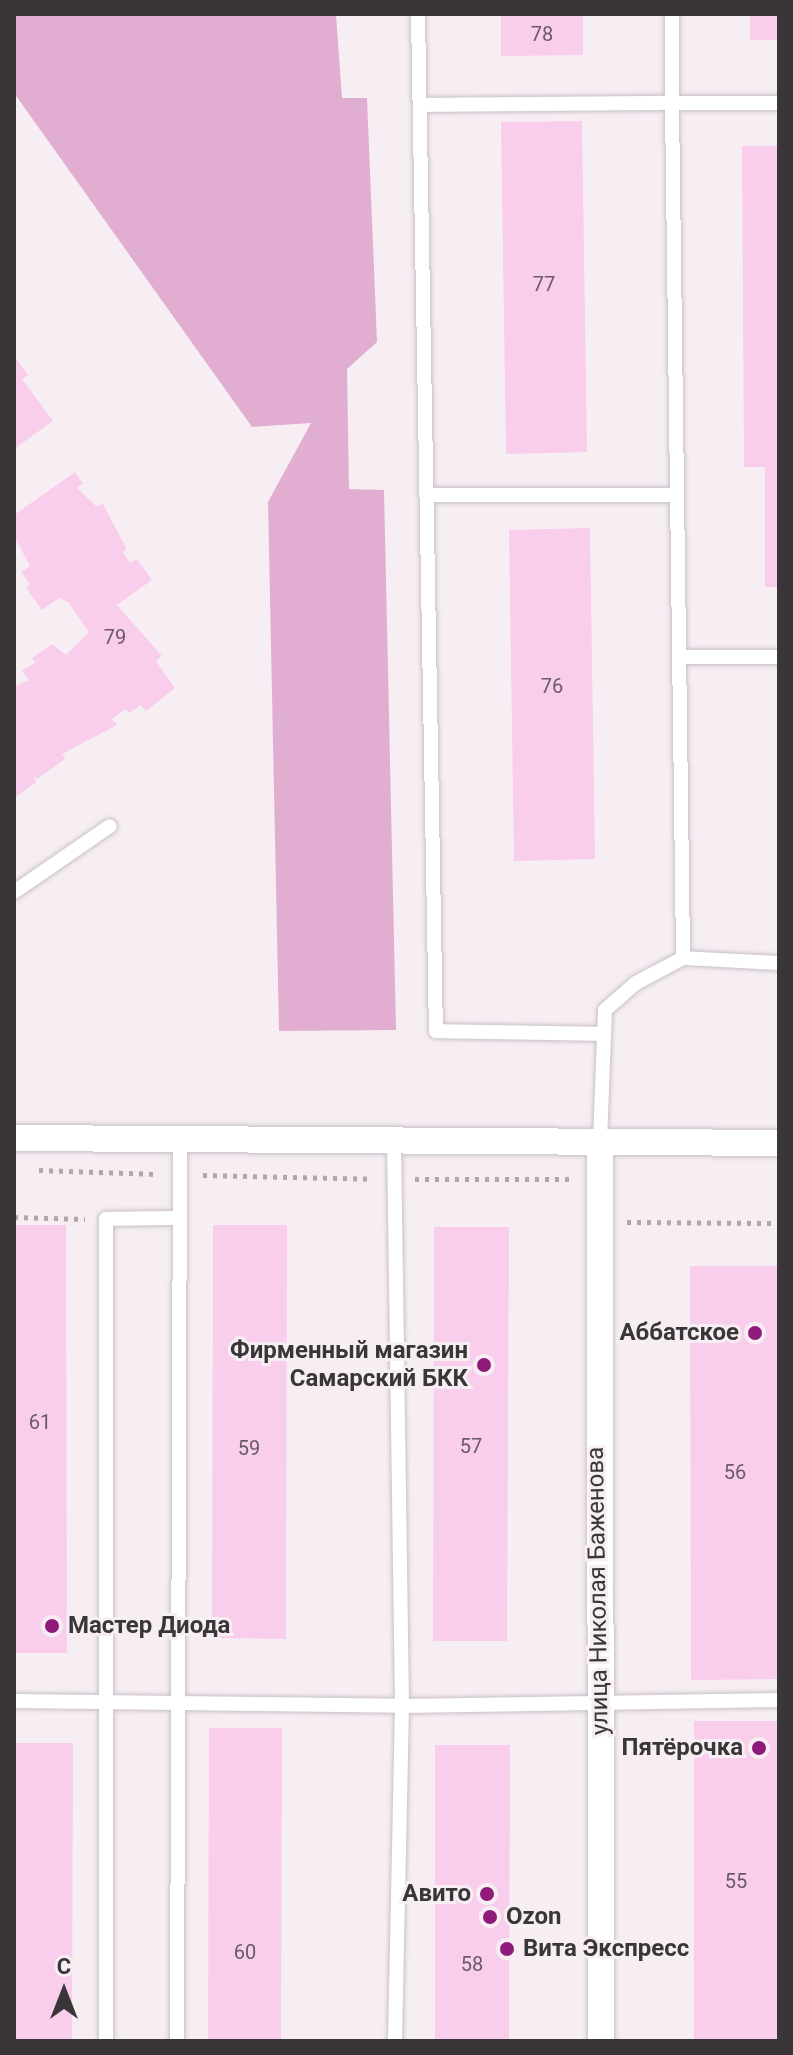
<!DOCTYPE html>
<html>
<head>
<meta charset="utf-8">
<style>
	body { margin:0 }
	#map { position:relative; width:793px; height:2055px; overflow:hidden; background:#f7eef4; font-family:Roboto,sans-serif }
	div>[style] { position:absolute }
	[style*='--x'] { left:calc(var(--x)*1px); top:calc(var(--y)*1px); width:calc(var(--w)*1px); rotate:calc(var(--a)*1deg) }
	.green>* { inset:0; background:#e1aed2 }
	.building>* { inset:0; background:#f9ceec }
	.path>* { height:5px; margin-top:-2.5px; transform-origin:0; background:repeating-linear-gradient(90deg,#aea7ab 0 4px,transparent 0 10px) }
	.roads { filter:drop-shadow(0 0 2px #c9c1c7) drop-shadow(0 0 2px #c9c1c7) }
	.service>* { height:14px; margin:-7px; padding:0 7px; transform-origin:7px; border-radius:7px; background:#fff }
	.minor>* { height:26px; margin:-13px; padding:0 13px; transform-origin:13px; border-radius:13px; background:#fff }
	.dots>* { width:22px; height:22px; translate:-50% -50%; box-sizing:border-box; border:4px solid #f7eef4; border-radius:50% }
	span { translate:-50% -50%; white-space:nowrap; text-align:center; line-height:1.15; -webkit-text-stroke:6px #f7eef4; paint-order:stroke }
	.number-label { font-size:20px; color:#695b65 }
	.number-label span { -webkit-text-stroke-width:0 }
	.poi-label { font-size:24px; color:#393538; font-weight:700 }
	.right { translate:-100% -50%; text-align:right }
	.left { translate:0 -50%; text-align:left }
	.street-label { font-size:24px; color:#393538 }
	.frame { position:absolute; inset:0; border:16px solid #393538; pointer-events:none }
	.north { position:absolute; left:24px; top:1951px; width:80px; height:80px; -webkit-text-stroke:6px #f7eef4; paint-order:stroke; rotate:0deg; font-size:22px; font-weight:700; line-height:32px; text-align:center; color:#393538 }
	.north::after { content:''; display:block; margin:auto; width:28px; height:36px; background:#393538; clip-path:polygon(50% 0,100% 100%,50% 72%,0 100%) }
</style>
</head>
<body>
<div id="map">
	<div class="green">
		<i style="clip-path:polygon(14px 14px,336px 14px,342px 98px,367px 98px,377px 342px,347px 369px,349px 489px,384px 490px,396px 1030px,279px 1031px,268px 502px,311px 423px,252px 427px,14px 93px)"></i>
	</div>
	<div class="building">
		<i style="clip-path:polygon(501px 14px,583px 14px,583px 55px,501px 56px)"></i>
		<i style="clip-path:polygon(750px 14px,779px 14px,779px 40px,750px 40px)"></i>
		<i style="clip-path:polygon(582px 121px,587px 452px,506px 454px,501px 122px)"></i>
		<i style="clip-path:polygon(742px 146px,779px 146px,779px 587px,765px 587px,765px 467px,744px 467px)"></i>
		<i style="clip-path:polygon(14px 355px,28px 375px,22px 379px,53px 421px,14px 449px)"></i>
		<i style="clip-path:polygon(75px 472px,83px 483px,77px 488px,96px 506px,103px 504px,127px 550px,123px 552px,130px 563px,137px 559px,152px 580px,117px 605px,162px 656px,156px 661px,175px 688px,146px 711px,141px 705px,129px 713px,126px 709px,112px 719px,117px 725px,62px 754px,65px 759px,37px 779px,33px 774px,36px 782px,14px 798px,14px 687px,29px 680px,22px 671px,35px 663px,32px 658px,52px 644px,66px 655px,89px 632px,68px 602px,59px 598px,42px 610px,26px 588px,30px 584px,21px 572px,30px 566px,14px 536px,14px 515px)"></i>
		<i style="clip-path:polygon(590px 528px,595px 859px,514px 861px,509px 530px)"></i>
		<i style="clip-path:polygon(14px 1225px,66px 1225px,67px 1653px,14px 1653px)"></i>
		<i style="clip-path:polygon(213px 1225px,287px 1225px,286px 1639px,212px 1638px)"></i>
		<i style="clip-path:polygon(434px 1227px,509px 1227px,507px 1641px,433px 1641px)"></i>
		<i style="clip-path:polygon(690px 1266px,779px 1266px,779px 1679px,691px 1680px)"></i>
		<i style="clip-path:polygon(694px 1721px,779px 1721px,779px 2041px,694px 2041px)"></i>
		<i style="clip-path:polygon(209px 1728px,282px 1728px,281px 2041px,208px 2041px)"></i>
		<i style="clip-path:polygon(14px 1743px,73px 1743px,72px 2041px,14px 2041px)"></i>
		<i style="clip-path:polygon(435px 1745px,510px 1745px,509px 2041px,435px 2041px)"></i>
	</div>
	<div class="path">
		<i style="--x:39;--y:1170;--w:118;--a:1.9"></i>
		<i style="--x:203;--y:1175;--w:170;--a:1.3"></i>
		<i style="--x:415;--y:1179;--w:158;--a:0"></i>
		<i style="--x:14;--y:1217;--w:71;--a:1.6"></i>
		<i style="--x:627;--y:1222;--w:152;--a:0.4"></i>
	</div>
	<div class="roads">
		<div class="service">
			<i style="--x:418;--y:14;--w:1017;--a:88.99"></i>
			<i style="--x:436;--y:1031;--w:167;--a:1"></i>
			<i style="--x:672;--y:14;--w:89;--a:90"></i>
			<i style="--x:672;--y:103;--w:107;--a:0"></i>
			<i style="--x:420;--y:105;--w:252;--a:-0.5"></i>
			<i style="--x:672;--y:103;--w:855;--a:89.26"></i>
			<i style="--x:426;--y:495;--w:251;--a:0"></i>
			<i style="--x:679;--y:657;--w:100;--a:0"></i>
			<i style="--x:14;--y:892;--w:116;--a:-34.5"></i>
			<i style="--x:394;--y:1140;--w:566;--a:89.19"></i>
			<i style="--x:402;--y:1706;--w:335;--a:91.2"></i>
			<i style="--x:600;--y:1141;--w:131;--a:-87.8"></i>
			<i style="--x:605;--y:1010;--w:41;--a:-41.1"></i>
			<i style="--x:636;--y:983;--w:53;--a:-28"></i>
			<i style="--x:683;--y:958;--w:96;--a:3"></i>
			<i style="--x:14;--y:1701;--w:388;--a:0.7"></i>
			<i style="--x:402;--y:1706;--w:377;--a:-0.9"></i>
			<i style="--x:106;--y:2041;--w:822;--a:-90"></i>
			<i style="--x:106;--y:1219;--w:74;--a:-0.8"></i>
			<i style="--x:177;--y:2041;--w:903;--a:-89.81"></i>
		</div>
		<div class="minor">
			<i style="--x:14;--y:1138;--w:765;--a:0.37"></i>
			<i style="--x:600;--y:1141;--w:900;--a:89.94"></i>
		</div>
	</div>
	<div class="dots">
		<i style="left:755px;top:1333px;background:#8f1a7a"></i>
		<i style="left:484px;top:1365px;background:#8f1a7a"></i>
		<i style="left:52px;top:1626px;background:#8f1a7a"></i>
		<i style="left:759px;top:1748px;background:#8f1a7a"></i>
		<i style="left:487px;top:1894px;background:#8f1a7a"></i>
		<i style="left:490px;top:1917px;background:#8f1a7a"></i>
		<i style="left:507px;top:1949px;background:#8f1a7a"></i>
	</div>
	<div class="number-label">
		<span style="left:542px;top:34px">78</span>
		<span style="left:544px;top:284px">77</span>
		<span style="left:115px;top:637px">79</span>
		<span style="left:552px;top:686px">76</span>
		<span style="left:40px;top:1422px">61</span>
		<span style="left:471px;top:1446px">57</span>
		<span style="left:249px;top:1448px">59</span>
		<span style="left:735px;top:1472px">56</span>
		<span style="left:736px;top:1881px">55</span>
		<span style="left:245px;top:1952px">60</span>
		<span style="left:472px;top:1964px">58</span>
	</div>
	<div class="poi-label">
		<span class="right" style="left:739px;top:1333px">Аббатское</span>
		<span class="right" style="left:468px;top:1365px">Фирменный магазин<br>Самарский БКК</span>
		<span class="left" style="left:68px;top:1626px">Мастер Диода</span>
		<span class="right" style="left:743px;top:1748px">Пятёрочка</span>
		<span class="right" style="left:471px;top:1894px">Авито</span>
		<span class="left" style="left:506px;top:1917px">Ozon</span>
		<span class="left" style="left:523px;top:1949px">Вита Экспресс</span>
	</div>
	<div class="street-label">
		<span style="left:598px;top:1591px;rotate:-91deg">улица Николая Баженова</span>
	</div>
	<div class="frame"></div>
	<div class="north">С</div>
</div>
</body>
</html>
